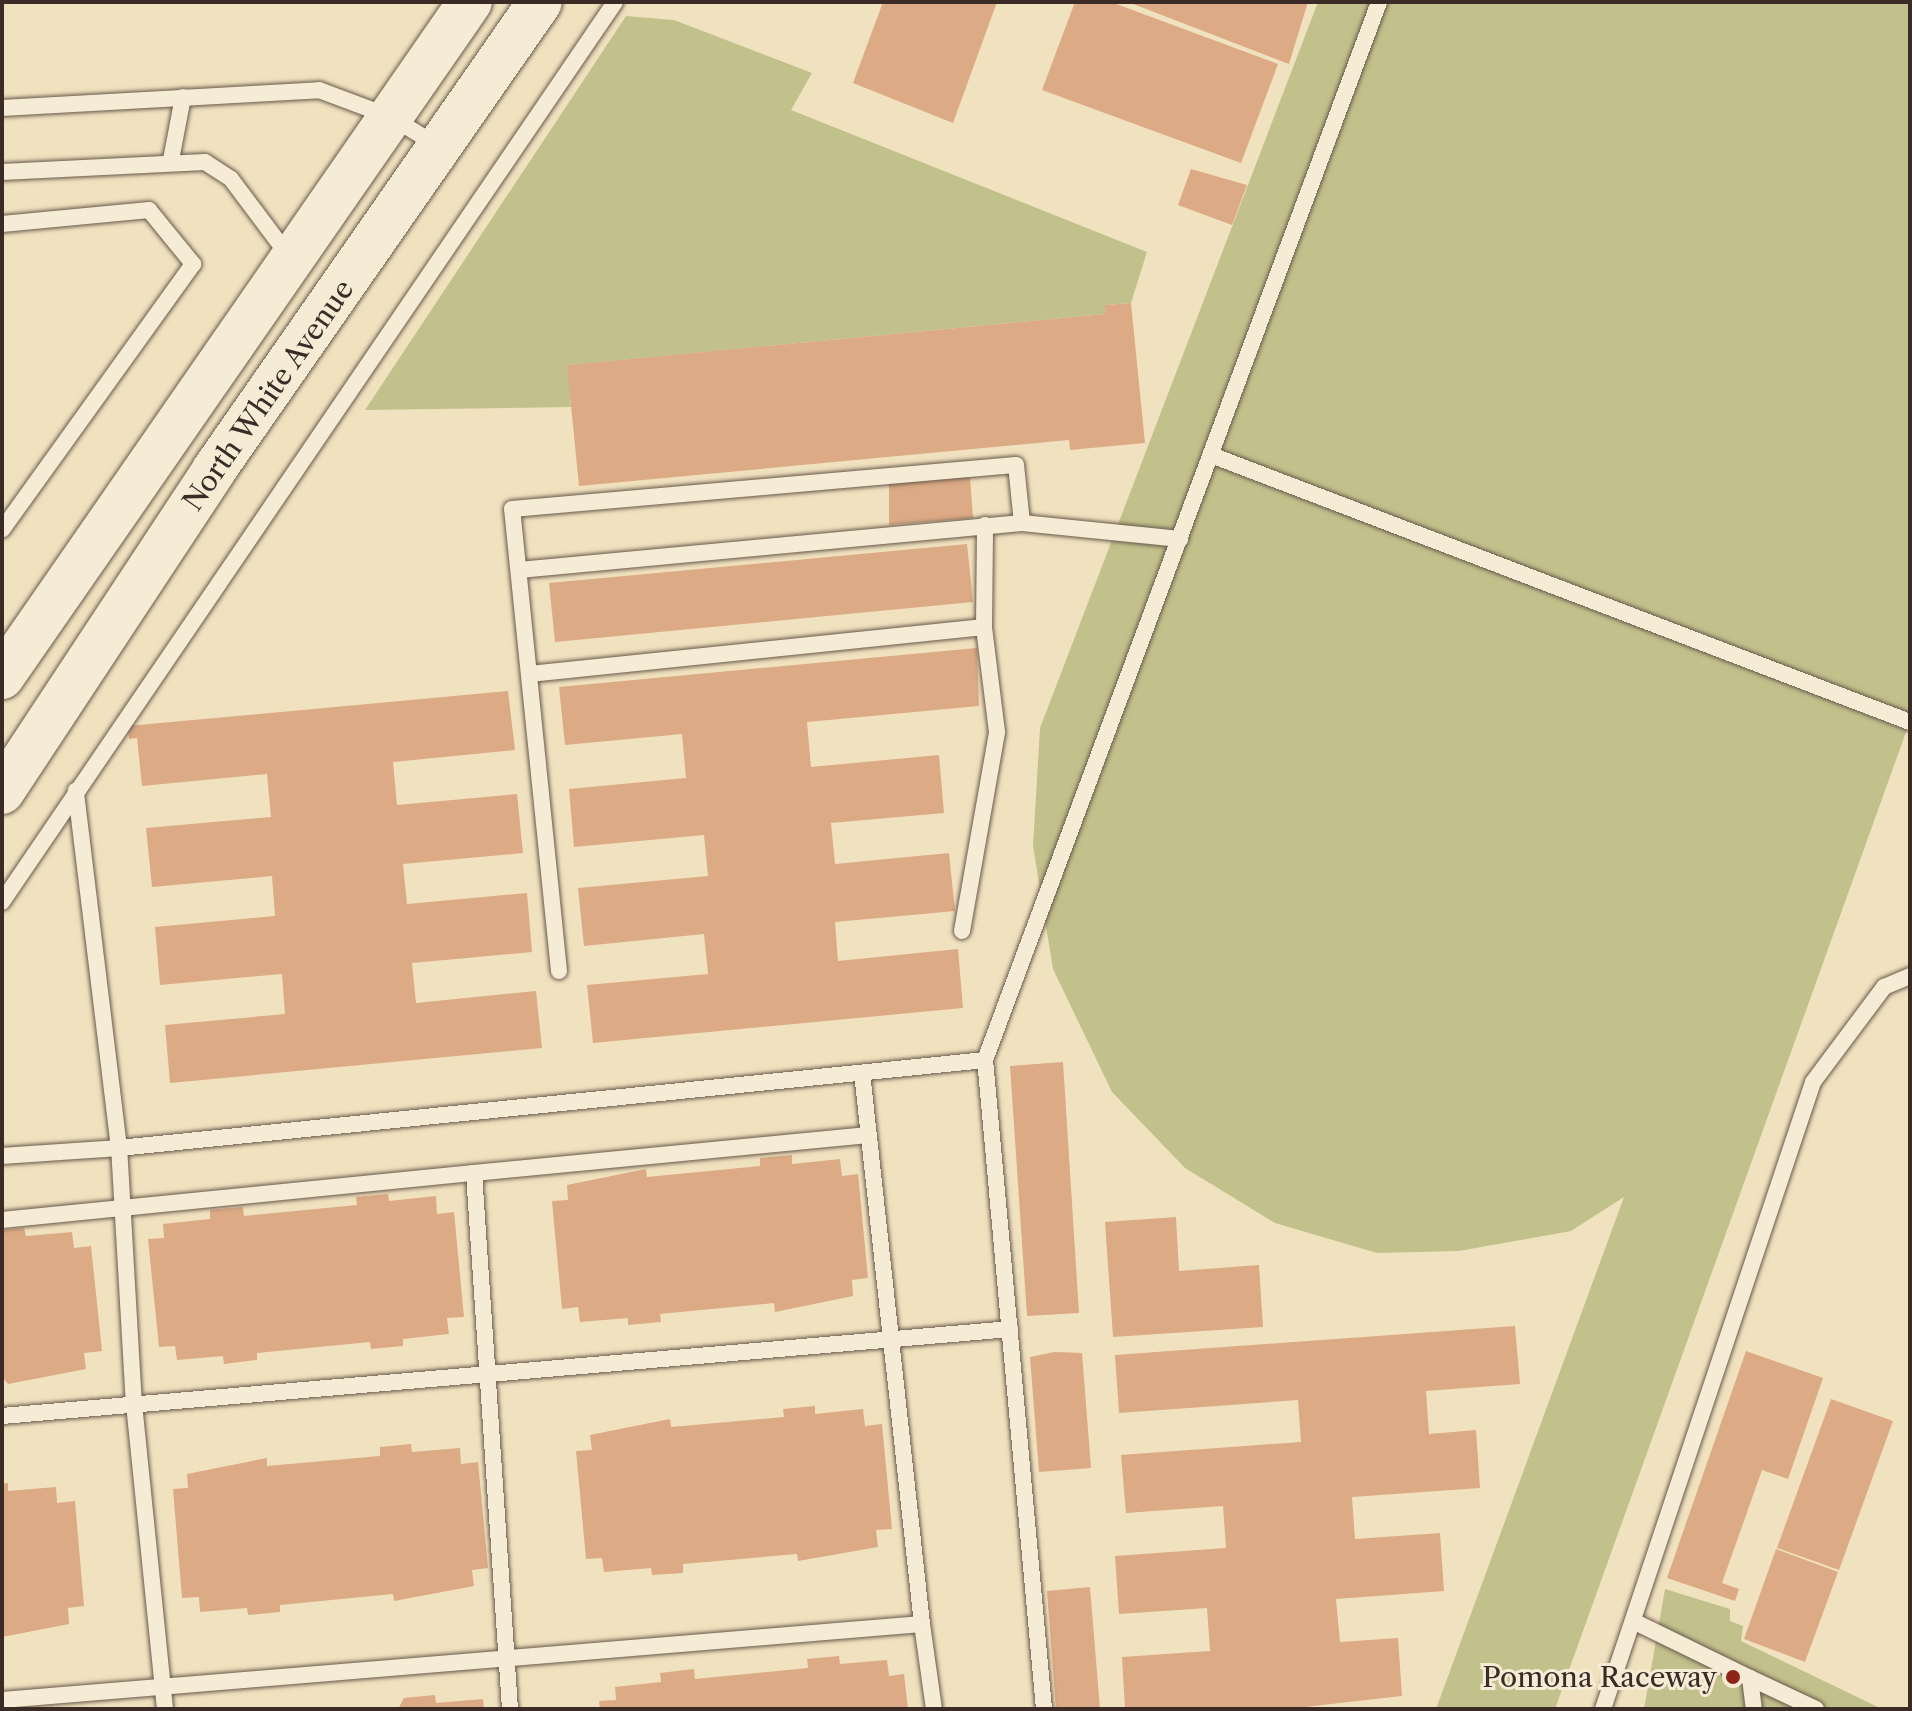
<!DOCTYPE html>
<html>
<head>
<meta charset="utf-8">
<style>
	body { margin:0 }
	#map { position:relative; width:1912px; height:1711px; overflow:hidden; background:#f1e2bf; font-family:"Libre Caslon Text",serif }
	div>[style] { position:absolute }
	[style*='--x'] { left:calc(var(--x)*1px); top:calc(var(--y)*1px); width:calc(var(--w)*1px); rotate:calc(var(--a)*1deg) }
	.green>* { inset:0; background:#c2c18c }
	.building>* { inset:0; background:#dcaa85 }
	.roads { filter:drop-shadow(0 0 2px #68594c) drop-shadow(0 0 2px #68594c) }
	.lane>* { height:16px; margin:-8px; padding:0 8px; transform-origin:8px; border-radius:8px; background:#f6ecd5 }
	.secondary>* { height:44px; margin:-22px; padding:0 22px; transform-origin:22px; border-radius:22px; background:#f6ecd5 }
	.dots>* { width:22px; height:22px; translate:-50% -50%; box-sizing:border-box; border:4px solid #f6ecd5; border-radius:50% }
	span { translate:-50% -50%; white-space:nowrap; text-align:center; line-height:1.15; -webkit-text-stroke:6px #f6ecd5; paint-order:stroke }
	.street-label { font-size:28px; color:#3b2b26 }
	.poi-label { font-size:28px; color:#3b2b26 }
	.right { translate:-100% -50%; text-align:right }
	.frame { position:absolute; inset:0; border:4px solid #3b2b26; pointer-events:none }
</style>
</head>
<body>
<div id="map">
	<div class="green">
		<i style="clip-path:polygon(1318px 2px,1910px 2px,1910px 721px,1555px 1709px,1436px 1709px,1624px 1197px,1571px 1231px,1459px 1251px,1377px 1253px,1275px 1223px,1185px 1168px,1112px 1092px,1053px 969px,1033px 846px,1040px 728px)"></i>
		<i style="clip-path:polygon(626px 16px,674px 20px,812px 73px,791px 110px,1147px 252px,1131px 303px,1105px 305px,1105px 314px,568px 365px,571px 407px,365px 410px)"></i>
		<i style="clip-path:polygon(1665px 1589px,1730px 1609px,1730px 1621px,1743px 1626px,1741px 1641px,1882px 1709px,1644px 1709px)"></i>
	</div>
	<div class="building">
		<i style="clip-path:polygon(883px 2px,997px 2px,953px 123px,853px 83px)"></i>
		<i style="clip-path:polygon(1075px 2px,1111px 2px,1278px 64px,1241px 163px,1042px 90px)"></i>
		<i style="clip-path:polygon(1128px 2px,1308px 2px,1289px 64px)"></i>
		<i style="clip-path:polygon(1191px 169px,1247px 185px,1232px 225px,1178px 205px)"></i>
		<i style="clip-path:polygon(1131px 303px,1145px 443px,1070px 450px,1069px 440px,579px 486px,567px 365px,1105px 314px,1105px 305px)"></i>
		<i style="clip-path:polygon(970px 477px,973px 518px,889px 525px,889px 483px)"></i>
		<i style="clip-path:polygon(967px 544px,973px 602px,555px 642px,549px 583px)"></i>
		<i style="clip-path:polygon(977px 648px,979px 706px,807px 722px,811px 767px,939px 755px,944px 813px,831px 823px,835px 864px,949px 853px,955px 911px,835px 922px,838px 961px,958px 949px,963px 1008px,593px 1043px,587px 985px,708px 974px,704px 934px,584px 946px,578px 888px,708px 876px,704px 835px,574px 847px,569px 789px,686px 778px,682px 734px,565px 745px,559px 687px)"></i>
		<i style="clip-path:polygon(508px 691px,515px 750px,393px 762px,397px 805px,517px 794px,523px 853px,403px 864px,407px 904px,527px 893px,532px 952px,412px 963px,416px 1003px,536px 991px,542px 1048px,170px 1083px,165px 1025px,285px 1014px,282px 974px,160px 985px,155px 927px,275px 916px,272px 876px,152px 887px,146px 828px,271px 817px,267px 774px,142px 786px,137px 738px,129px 739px,128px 726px)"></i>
		<i style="clip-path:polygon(1063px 1062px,1079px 1313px,1027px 1316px,1010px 1066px)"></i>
		<i style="clip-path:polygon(792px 1155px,792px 1164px,840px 1159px,842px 1176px,858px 1174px,868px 1278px,852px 1280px,853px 1296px,775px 1312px,774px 1303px,660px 1314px,661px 1322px,628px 1325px,628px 1318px,580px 1322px,578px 1307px,562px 1309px,552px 1201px,568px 1200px,567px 1185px,646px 1169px,647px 1177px,760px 1166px,760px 1158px)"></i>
		<i style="clip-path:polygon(388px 1194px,389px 1201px,436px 1196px,437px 1214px,454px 1212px,464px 1317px,447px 1318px,449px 1334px,403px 1339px,403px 1346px,371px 1349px,370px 1342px,257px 1353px,257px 1360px,224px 1364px,223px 1356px,177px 1360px,175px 1346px,159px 1347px,148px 1239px,164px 1238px,163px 1224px,210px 1219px,210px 1210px,243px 1207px,244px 1216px,357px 1205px,356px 1197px)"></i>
		<i style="clip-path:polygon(1176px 1217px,1179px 1271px,1259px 1265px,1263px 1327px,1113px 1337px,1105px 1222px)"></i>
		<i style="clip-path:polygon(24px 1228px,26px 1236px,72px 1232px,74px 1248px,91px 1246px,102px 1351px,84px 1353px,86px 1369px,8px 1384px,2px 1377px,2px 1230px)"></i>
		<i style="clip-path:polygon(1515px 1326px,1520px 1384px,1426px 1391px,1429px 1434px,1476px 1430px,1480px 1488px,1352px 1497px,1355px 1539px,1440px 1533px,1444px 1591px,1336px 1599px,1340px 1642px,1398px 1638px,1402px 1696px,1287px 1709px,1125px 1709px,1122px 1657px,1210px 1651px,1207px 1608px,1119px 1614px,1115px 1556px,1226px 1548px,1223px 1506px,1126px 1513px,1121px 1455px,1301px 1442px,1298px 1400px,1119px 1413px,1115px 1355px)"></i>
		<i style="clip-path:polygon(1746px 1351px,1823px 1378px,1788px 1479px,1762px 1470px,1722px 1583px,1739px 1589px,1735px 1601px,1667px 1578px)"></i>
		<i style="clip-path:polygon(1054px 1352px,1082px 1353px,1091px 1468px,1039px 1472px,1030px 1357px)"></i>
		<i style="clip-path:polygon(1831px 1399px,1893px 1421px,1839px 1570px,1777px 1548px)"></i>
		<i style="clip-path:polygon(815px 1406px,815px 1414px,863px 1409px,865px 1426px,882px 1424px,892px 1529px,876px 1530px,878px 1547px,798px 1561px,797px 1554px,683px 1564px,683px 1573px,652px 1575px,651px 1568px,604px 1572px,602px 1558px,586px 1559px,576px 1451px,592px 1450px,590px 1435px,670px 1419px,671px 1427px,784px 1417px,783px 1409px)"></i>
		<i style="clip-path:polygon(411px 1444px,412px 1452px,460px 1448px,461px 1464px,478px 1462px,488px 1568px,472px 1570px,474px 1586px,394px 1601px,393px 1594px,280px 1605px,280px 1612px,248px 1615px,247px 1608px,200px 1612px,199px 1597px,182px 1598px,173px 1489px,188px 1488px,187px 1474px,267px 1458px,267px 1466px,380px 1456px,380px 1447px)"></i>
		<i style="clip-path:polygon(8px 1483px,8px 1491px,56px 1487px,57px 1503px,75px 1501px,84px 1606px,68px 1608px,69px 1624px,2px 1637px,2px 1484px)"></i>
		<i style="clip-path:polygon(1776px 1549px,1838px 1572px,1805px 1662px,1744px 1639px)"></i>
		<i style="clip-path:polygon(1090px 1587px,1100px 1709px,1056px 1709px,1047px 1591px)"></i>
		<i style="clip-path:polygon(839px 1656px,840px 1664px,887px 1660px,889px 1676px,904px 1674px,908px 1709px,600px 1709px,599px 1701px,616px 1700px,615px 1687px,661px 1682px,660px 1673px,694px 1669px,695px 1679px,808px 1668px,807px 1659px)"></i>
		<i style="clip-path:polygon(435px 1695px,436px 1703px,483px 1699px,484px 1709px,398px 1709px,404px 1698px)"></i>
	</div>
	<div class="roads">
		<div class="lane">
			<i style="--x:2;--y:108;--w:318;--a:-3.2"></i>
			<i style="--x:319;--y:90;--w:77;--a:20.6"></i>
			<i style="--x:391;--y:117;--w:57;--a:31.5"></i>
			<i style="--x:171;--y:160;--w:64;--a:-79.2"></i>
			<i style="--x:2;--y:172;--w:203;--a:-2.8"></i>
			<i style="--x:205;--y:162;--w:31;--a:33"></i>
			<i style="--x:231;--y:179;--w:100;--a:53.1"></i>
			<i style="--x:2;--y:224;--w:148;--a:-5.4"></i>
			<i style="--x:149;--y:210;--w:70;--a:50.8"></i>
			<i style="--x:193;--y:264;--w:327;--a:125.7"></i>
			<i style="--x:1211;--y:455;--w:748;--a:20.91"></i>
			<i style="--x:519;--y:570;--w:505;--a:-5.34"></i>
			<i style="--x:1022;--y:523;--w:159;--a:5.8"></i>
			<i style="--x:530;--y:674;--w:456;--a:-5.9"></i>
			<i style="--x:2;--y:902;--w:1089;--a:-55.74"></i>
			<i style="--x:962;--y:931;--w:202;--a:-80"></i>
			<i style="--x:997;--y:732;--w:106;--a:-97.1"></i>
			<i style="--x:984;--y:627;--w:102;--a:-89.4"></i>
			<i style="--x:559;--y:971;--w:464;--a:-95.8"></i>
			<i style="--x:512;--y:509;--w:506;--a:-4.99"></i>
			<i style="--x:1016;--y:465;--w:58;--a:84.1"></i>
			<i style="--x:2;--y:1156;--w:117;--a:-3.9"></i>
			<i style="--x:119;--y:1148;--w:360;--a:-96.9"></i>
			<i style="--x:474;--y:1173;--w:396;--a:-5.5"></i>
			<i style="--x:2;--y:1220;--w:474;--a:-5.7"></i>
			<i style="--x:474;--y:1173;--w:537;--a:86.16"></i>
			<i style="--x:2;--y:1416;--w:1012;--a:-4.93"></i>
			<i style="--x:1633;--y:1621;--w:130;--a:26"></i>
			<i style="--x:1750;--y:1678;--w:31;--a:83"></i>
			<i style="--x:922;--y:1624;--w:86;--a:82"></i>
			<i style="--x:1750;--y:1678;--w:73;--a:25.2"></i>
			<i style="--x:2;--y:1700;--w:923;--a:-4.72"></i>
			<i style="--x:922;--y:1624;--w:554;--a:-96.21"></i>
			<i style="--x:165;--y:1709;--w:305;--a:-95.8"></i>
			<i style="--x:134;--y:1406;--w:258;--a:-93.3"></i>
			<i style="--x:119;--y:1148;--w:870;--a:-5.8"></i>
			<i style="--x:1044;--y:1709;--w:652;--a:-95.19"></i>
			<i style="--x:985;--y:1060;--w:1129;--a:-69.57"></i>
			<i style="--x:1603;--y:1709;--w:661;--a:-71.48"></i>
			<i style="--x:1813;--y:1082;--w:119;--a:-53.2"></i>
			<i style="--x:1884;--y:987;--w:28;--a:-23"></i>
		</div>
		<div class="secondary">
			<i style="--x:2;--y:677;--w:821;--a:-55.27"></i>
			<i style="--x:2;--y:792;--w:386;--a:-56.6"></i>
			<i style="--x:214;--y:470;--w:570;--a:-55.14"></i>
		</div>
	</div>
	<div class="dots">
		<i style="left:1733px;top:1677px;background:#8f2418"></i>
	</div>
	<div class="street-label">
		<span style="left:268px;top:395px;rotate:-55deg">North White Avenue</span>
	</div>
	<div class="poi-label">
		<span class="right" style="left:1717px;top:1677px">Pomona Raceway</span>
	</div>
	<div class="frame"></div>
</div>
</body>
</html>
